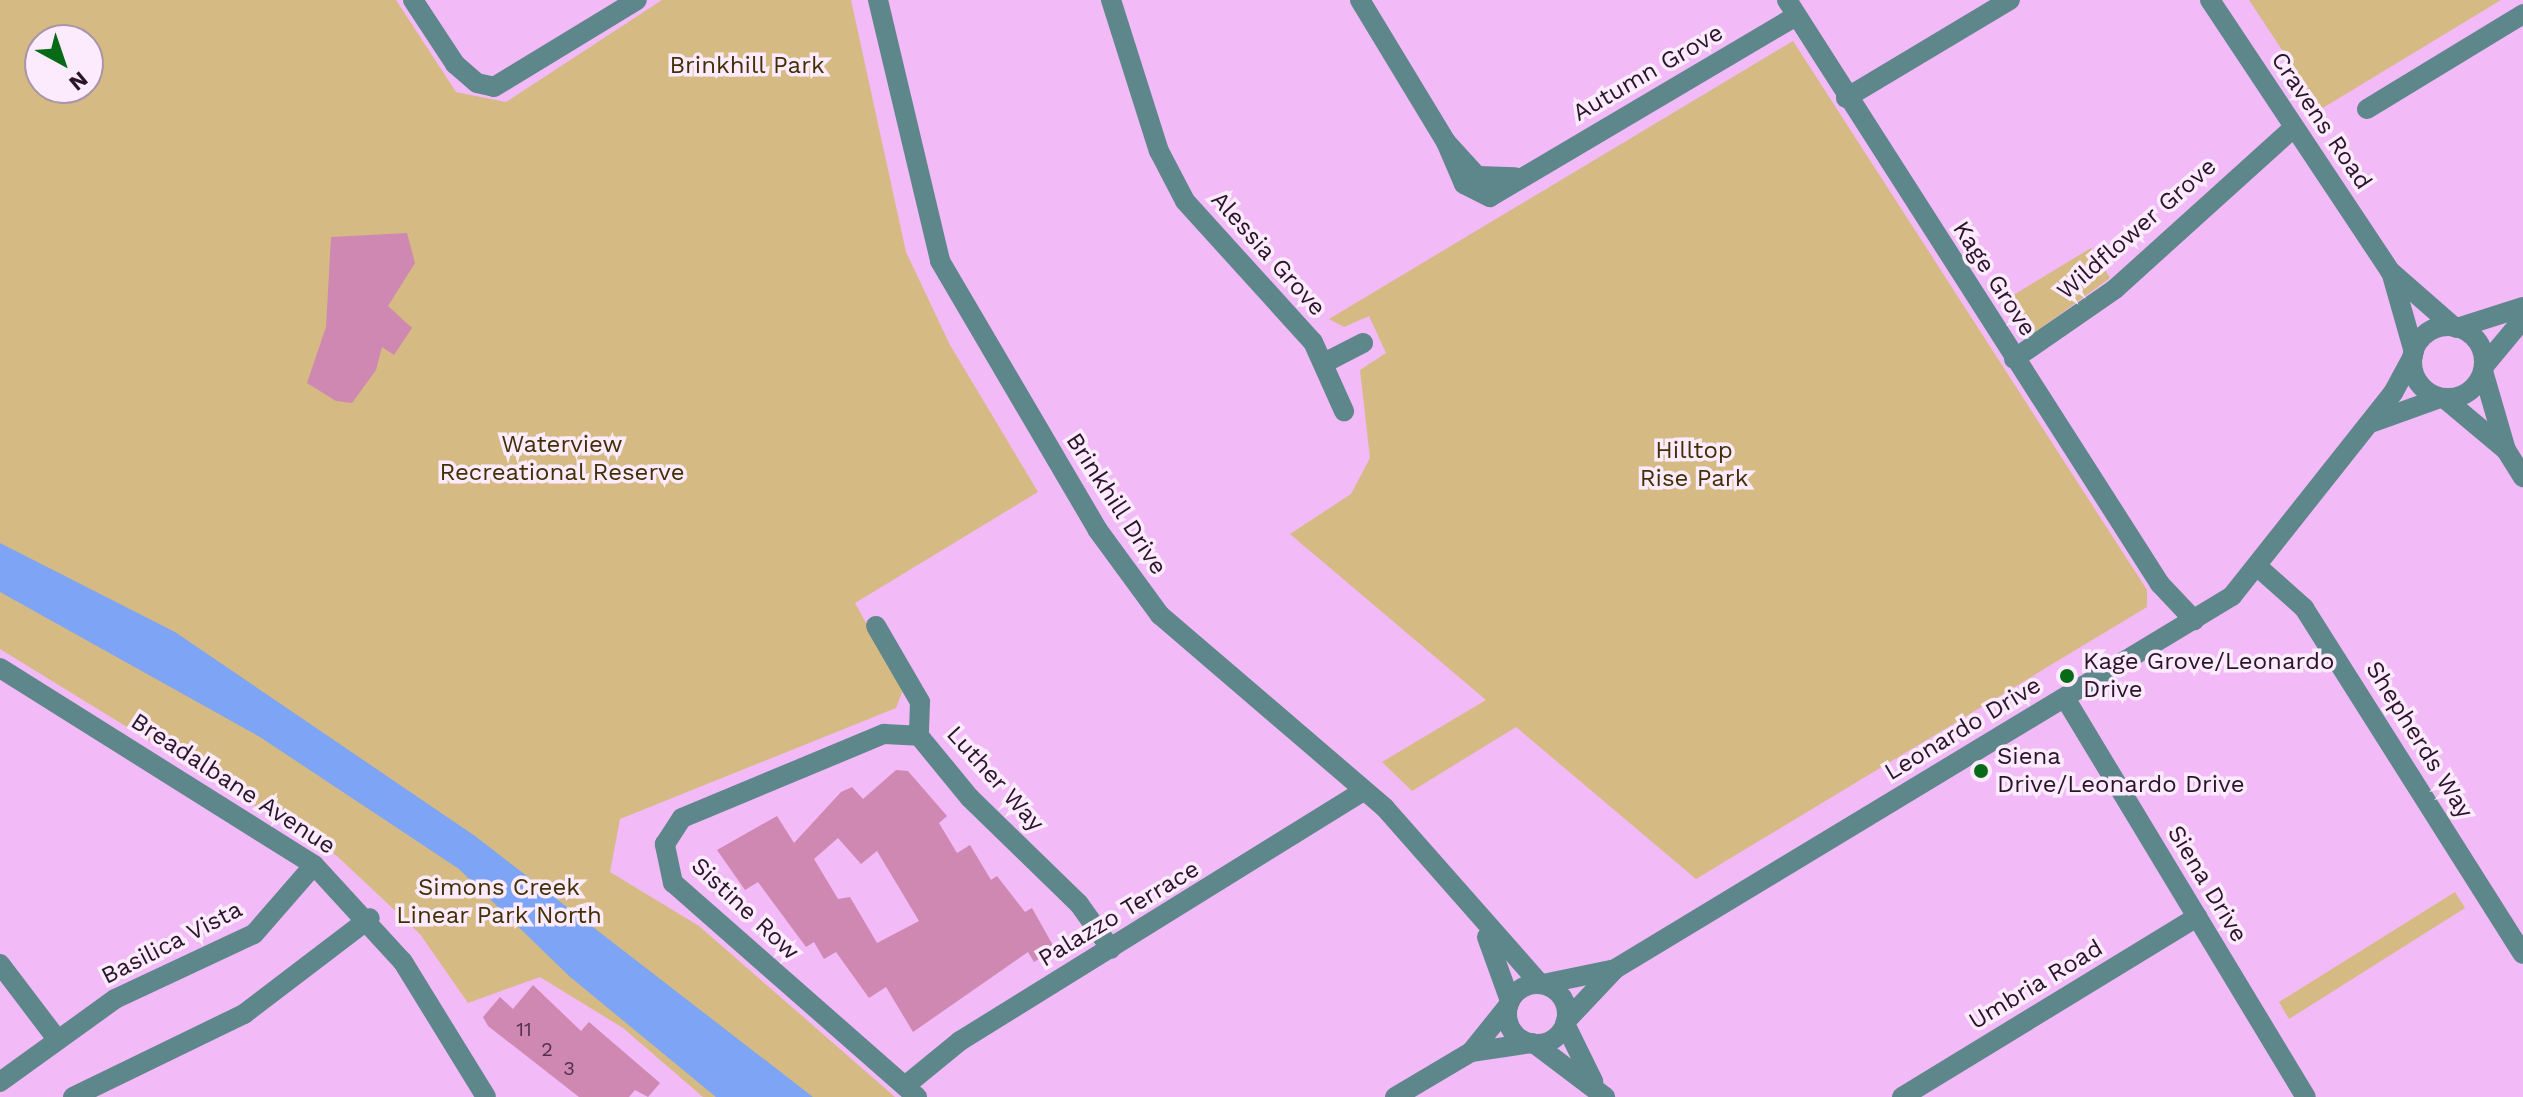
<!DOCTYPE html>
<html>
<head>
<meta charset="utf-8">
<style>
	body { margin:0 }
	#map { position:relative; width:2523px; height:1097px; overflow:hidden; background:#f2baf7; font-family:"Work Sans",sans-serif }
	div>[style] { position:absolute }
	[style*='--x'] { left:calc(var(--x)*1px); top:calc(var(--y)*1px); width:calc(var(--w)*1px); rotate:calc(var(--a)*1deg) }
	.green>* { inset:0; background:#d5ba84 }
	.water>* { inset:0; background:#7da4f5 }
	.building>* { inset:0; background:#cf88b2 }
	.minor>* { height:20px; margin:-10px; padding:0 10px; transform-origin:10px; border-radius:10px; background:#5e878b }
	.minor>.ring { margin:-10px; padding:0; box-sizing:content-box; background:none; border:20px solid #5e878b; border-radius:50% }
	.dots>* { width:22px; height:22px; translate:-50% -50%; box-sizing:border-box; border:4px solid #fcebfd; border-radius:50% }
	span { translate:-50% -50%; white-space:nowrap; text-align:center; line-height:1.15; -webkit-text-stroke:7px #fcebfd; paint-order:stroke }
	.number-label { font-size:20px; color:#52314c }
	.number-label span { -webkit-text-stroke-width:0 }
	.park-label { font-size:24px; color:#423004 }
	.street-label { font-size:24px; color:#29142a }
	.poi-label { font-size:24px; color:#29142a }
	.left { translate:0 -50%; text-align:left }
	.north { position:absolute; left:24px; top:24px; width:80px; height:80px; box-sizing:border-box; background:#fcebfd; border:2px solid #a895a9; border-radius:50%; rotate:140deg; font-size:22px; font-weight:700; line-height:32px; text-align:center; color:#29142a }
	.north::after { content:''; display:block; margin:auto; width:28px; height:36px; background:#076a16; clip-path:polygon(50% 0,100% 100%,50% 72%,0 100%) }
</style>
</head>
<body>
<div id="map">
	<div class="green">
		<i style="clip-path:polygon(evenodd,0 0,396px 0,456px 92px,506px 102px,662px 0,851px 0,906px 252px,950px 345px,1038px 492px,855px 603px,903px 690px,896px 708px,620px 819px,610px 872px,699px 926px,895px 1097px,703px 1097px,623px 1028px,540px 977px,468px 1003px,420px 934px,337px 856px,0 649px,0 0,40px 40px,88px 40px,88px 88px,40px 88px,40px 40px)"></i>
		<i style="clip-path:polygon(2249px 0,2501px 0,2321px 109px)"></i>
		<i style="clip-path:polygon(1793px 41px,2147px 590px,2147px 607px,1696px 879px,1516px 727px,1412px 791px,1382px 762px,1486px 700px,1290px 534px,1351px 494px,1370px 458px,1360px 370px,1386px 353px,1369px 316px,1344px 327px,1329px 319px)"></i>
		<i style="clip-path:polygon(2091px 248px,2110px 278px,2030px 336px,2007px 299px)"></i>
		<i style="clip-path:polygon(2455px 892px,2465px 908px,2289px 1019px,2279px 1002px)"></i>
	</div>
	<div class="water">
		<i style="clip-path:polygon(0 543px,175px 632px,475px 836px,813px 1097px,716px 1097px,569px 976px,459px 869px,260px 737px,0 592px)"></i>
	</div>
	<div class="building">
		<i style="clip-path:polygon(407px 233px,415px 263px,388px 306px,412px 328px,394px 355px,382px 347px,376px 370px,352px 403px,336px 401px,307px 383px,326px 327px,331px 237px)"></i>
		<i style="clip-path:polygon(evenodd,896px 770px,908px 771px,947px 816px,939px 823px,957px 853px,970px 845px,991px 880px,997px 876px,1025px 912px,1032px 908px,1055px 949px,1034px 962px,1028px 952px,913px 1032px,886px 987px,869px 998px,836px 952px,824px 959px,814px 942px,806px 947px,758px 882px,745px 890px,717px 850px,777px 816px,794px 843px,841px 792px,852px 787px,863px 799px,896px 770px,838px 838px,861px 864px,877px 851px,919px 921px,877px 943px,850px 897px,838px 899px,814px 859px,838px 838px)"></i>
		<i style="clip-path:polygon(533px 985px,581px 1031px,589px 1022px,660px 1083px,648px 1097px,635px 1090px,629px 1097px,579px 1097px,488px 1026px,483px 1017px,500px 997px,513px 1009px)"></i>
	</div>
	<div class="minor">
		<i style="--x:413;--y:0;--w:77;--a:56.7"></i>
		<i style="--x:455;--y:64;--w:29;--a:41"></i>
		<i style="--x:477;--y:83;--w:17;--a:13"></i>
		<i style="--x:494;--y:87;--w:167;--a:-31.3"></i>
		<i style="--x:878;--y:0;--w:268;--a:76.6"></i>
		<i style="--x:940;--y:261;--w:311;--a:59.6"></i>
		<i style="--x:1097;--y:529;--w:107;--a:53.8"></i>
		<i style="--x:1160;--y:615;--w:296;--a:40.6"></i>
		<i style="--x:1385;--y:808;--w:235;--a:48.6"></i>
		<i style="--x:1111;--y:0;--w:158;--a:72.4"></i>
		<i style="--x:1159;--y:151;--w:56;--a:62.5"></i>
		<i style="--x:1185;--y:201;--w:190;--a:47.8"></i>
		<i style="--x:1313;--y:342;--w:76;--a:65.8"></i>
		<i style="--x:1360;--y:0;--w:166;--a:58.8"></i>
		<i style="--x:1446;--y:142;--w:46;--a:47.6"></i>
		<i style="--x:1477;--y:176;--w:38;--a:2"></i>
		<i style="--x:1787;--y:0;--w:693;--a:57.43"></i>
		<i style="--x:2160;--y:584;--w:50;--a:46.6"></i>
		<i style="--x:2210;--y:0;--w:325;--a:56.4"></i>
		<i style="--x:2390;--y:271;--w:85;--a:41.2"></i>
		<i style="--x:1846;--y:98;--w:191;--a:-30.9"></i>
		<i style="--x:2367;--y:109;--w:183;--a:-31.3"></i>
		<i style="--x:1446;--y:142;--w:46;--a:66.8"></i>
		<i style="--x:1464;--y:184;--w:29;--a:27"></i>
		<i style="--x:1490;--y:197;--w:356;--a:-30.6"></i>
		<i style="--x:2392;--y:275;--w:80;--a:74.1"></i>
		<i class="ring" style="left:2412px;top:326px;width:52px;height:52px"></i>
		<i style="--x:2457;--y:328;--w:69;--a:-17.7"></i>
		<i style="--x:2014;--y:359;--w:123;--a:-34.7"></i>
		<i style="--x:2115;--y:289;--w:240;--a:-42.1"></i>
		<i style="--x:1324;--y:363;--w:44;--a:-27.1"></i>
		<i style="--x:2484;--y:366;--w:61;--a:-50.3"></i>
		<i style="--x:2483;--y:371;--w:82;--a:73.8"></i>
		<i style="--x:2444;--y:398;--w:81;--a:40"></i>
		<i style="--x:2506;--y:450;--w:32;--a:58"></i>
		<i style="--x:2373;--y:422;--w:71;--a:-19.7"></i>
		<i style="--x:2258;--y:567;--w:62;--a:41.7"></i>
		<i style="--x:2304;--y:608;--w:409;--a:57.7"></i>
		<i style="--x:876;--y:626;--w:88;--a:59.9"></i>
		<i style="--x:920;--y:702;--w:34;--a:92"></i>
		<i style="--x:0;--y:668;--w:371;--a:32.1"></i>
		<i style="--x:314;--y:865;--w:132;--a:47.5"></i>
		<i style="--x:403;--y:962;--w:158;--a:58.4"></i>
		<i style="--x:2065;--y:698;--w:466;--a:58.9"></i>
		<i style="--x:1487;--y:937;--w:68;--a:70.2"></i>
		<i style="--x:0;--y:964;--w:94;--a:52.8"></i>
		<i style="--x:1543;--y:984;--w:69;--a:-11.6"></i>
		<i class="ring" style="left:1507px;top:984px;width:40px;height:40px"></i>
		<i style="--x:1566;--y:1021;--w:71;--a:-46.7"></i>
		<i style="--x:1615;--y:969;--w:721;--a:-31.15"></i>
		<i style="--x:2232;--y:596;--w:259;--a:-51.6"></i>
		<i style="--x:2393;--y:393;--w:42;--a:-61.6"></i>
		<i style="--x:1565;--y:1024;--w:64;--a:63.8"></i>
		<i style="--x:1535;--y:1044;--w:88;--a:37.1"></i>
		<i style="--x:1471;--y:1052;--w:62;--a:-8.4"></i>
		<i style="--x:0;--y:1082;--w:142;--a:-35.8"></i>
		<i style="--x:115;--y:999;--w:153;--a:-25.1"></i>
		<i style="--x:254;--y:934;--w:91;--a:-49"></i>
		<i style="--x:905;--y:1086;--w:71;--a:-39.3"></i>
		<i style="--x:960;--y:1041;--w:474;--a:-31.8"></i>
		<i style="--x:73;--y:1097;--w:190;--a:-25.9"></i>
		<i style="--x:244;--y:1014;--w:158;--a:-37.3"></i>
		<i style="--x:917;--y:1097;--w:325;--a:-138.7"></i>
		<i style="--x:673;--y:883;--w:40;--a:-102"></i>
		<i style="--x:665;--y:844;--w:31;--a:-57"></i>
		<i style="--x:682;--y:818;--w:219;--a:-22.6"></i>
		<i style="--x:884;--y:734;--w:35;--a:3"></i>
		<i style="--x:919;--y:736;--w:80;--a:50.6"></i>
		<i style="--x:970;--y:798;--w:152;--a:44.2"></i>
		<i style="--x:1079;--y:904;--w:55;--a:54.6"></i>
		<i style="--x:1395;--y:1097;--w:88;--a:-30.6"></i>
		<i style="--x:1471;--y:1052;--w:59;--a:-51.2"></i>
		<i style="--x:1902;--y:1097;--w:346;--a:-31.4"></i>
	</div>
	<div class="dots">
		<i style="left:2067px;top:676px;background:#076a16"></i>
		<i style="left:1981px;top:771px;background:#076a16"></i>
	</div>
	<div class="number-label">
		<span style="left:524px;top:1029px">11</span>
		<span style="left:547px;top:1049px">2</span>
		<span style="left:569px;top:1068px">3</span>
	</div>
	<div class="park-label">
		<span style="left:747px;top:66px">Brinkhill Park</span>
		<span style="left:562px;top:459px">Waterview<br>Recreational Reserve</span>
		<span style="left:1694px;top:465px">Hilltop<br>Rise Park</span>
		<span style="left:499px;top:902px">Simons Creek<br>Linear Park North</span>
	</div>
	<div class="street-label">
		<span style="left:1648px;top:73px;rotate:-30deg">Autumn Grove</span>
		<span style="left:2321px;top:121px;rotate:56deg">Cravens Road</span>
		<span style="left:2137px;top:229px;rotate:-41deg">Wildflower Grove</span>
		<span style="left:1268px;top:254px;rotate:48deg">Alessia Grove</span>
		<span style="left:1994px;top:279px;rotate:57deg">Kage Grove</span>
		<span style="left:1116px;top:504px;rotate:57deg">Brinkhill Drive</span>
		<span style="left:1963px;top:729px;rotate:-31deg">Leonardo Drive</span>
		<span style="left:2419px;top:740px;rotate:58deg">Shepherds Way</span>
		<span style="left:995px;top:779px;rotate:48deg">Luther Way</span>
		<span style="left:233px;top:784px;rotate:33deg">Breadalbane Avenue</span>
		<span style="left:2207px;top:884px;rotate:59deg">Siena Drive</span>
		<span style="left:745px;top:909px;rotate:43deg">Sistine Row</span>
		<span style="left:1119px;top:914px;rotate:-31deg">Palazzo Terrace</span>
		<span style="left:172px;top:943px;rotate:-27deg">Basilica Vista</span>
		<span style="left:2036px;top:985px;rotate:-31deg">Umbria Road</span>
	</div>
	<div class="poi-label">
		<span class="left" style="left:2083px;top:676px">Kage Grove/Leonardo<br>Drive</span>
		<span class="left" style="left:1997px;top:771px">Siena<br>Drive/Leonardo Drive</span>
	</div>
	<div class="north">N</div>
</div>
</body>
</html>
